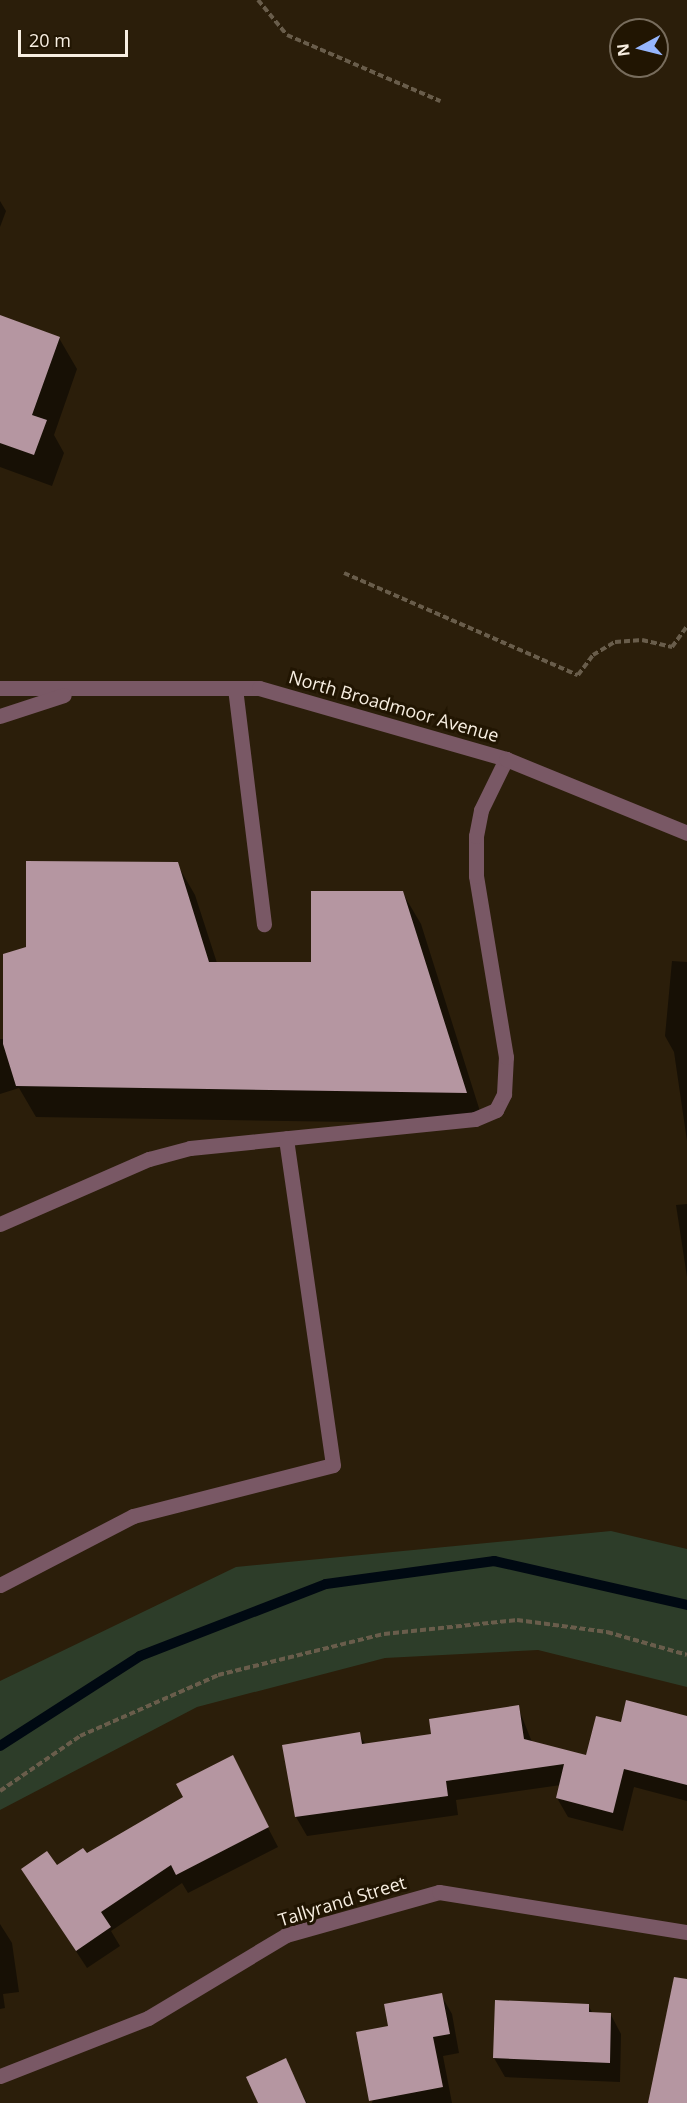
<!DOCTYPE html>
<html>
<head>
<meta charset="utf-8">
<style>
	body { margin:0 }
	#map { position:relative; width:687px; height:2103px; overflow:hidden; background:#2b1e0a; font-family:"Open Sans",sans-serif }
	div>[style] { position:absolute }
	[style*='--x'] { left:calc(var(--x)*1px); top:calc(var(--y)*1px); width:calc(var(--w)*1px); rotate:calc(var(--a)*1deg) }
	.green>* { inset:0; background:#2d3d29 }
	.shadow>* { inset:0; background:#0007 }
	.stream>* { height:10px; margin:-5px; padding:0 5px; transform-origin:5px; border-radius:5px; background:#000912 }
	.building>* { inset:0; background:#b596a1 }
	.path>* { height:4px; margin-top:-2px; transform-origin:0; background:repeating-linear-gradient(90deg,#695d4b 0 6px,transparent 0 9px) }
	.lane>* { height:15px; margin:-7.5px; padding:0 7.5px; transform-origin:7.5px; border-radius:7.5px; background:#795865 }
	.street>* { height:15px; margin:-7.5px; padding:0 7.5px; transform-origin:7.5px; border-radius:7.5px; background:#795865 }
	span { translate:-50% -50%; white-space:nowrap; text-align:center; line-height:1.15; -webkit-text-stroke:6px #211502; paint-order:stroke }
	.street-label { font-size:18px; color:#f8efe2 }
	.north { position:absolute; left:609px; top:18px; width:60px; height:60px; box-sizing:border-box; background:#211502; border:2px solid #776c5c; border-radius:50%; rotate:263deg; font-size:16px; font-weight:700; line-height:24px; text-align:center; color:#f8efe2 }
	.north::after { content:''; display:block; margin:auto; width:21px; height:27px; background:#96b6fd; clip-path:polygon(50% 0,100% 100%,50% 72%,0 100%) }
	.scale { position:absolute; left:18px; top:30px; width:110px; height:27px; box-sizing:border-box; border:3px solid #f8efe2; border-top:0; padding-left:8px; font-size:18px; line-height:21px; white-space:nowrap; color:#f8efe2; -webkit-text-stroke:4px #211502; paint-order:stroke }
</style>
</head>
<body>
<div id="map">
	<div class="green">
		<i style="clip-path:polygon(611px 1531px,687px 1549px,687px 1687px,538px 1650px,385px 1658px,197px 1707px,0 1810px,0 1681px,236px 1567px)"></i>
	</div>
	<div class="shadow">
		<i style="clip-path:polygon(0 201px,6px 211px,0 227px)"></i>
		<i style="clip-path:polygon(0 316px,59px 338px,77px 369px,54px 435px,64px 453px,52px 486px,0 467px)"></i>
		<i style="clip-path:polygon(177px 864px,195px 895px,217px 963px,312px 964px,402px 892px,421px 924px,484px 1124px,36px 1117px,19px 1088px,0 1094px,0 1039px,5px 1039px,28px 948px)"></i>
		<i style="clip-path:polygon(672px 961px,687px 962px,687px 1141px,674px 1052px,665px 1036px)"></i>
		<i style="clip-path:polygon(687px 1204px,687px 1277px,676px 1205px)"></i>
		<i style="clip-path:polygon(518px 1707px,532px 1742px,588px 1757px,622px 1724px,687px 1733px,687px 1801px,634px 1787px,623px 1831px,568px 1817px,557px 1798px,561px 1785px,456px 1800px,458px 1815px,307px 1836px,296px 1817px,359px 1734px,366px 1745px,433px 1735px)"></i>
		<i style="clip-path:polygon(240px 1774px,278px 1847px,188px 1893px,182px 1883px,111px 1931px,120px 1946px,87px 1968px,23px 1870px,57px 1867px,86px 1855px)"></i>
		<i style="clip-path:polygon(0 1924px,12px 1943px,19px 1992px,3px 1994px,5px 2008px,0 2009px)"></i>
		<i style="clip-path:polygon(441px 1995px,452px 2014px,459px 2053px,443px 2056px,452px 2103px,372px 2103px,390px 2028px)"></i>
		<i style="clip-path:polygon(588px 2005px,593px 2014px,611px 2015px,621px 2034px,620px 2082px,505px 2077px,494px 2058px)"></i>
		<i style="clip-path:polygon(285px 2060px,307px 2103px,260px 2103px)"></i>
	</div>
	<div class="stream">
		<i style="--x:0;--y:1746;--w:166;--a:-32.7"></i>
		<i style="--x:140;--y:1656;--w:199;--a:-21.2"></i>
		<i style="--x:326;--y:1584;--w:170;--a:-7.8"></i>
		<i style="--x:494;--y:1561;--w:198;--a:12.8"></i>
	</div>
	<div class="building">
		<i style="clip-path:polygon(0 315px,60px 337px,32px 415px,47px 420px,34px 455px,0 443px)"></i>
		<i style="clip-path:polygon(26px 861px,178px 862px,209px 962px,311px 962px,311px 891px,403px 891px,467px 1093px,16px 1086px,3px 1044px,3px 954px,26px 947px)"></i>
		<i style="clip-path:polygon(626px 1700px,687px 1716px,687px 1785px,624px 1769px,613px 1813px,556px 1798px,564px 1764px,446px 1781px,448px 1796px,295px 1817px,282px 1745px,360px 1732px,362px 1744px,431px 1734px,429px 1719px,519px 1705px,524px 1739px,586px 1755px,596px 1716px,621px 1722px)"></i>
		<i style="clip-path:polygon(233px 1755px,269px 1827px,176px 1875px,171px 1865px,101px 1912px,111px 1927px,76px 1951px,21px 1869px,47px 1851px,57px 1865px,83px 1848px,87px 1853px,183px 1797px,176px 1784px)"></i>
		<i style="clip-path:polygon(674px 1977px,687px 1979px,687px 2103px,648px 2103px)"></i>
		<i style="clip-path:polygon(442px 1993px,450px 2034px,433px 2037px,443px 2087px,369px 2101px,356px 2032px,388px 2026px,384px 2004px)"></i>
		<i style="clip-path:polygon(495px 2000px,589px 2004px,589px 2012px,611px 2013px,610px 2063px,493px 2058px)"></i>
		<i style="clip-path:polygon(286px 2058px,306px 2103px,258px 2103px,246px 2077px)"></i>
	</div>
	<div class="path">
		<i style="--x:258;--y:0;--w:45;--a:50.4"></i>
		<i style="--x:287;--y:35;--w:167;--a:23.3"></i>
		<i style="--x:344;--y:573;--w:255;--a:23.6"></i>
		<i style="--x:578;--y:675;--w:25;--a:-53"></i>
		<i style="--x:593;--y:655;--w:26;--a:-31"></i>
		<i style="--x:615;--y:642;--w:27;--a:-4"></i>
		<i style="--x:642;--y:640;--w:31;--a:13"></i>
		<i style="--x:672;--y:647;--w:26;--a:-54"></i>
		<i style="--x:0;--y:1791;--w:97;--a:-34.5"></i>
		<i style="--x:80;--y:1736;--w:151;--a:-23.8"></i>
		<i style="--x:218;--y:1675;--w:171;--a:-13.9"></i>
		<i style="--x:384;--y:1634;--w:134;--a:-6"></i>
		<i style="--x:517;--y:1620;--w:91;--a:7.6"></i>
		<i style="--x:607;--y:1632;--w:83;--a:16"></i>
	</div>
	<div class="lane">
		<i style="--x:235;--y:688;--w:238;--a:83"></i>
		<i style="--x:0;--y:1224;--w:163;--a:-23.6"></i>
		<i style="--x:149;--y:1159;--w:42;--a:-15"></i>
		<i style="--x:190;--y:1148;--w:286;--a:-5.8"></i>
		<i style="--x:475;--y:1119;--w:23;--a:-23"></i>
		<i style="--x:496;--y:1110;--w:18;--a:-63"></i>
		<i style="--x:504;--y:1094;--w:37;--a:-87"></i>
		<i style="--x:506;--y:1057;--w:183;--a:-99.4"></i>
		<i style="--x:476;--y:876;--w:40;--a:-90"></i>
		<i style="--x:476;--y:836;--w:26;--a:-79"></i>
		<i style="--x:481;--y:810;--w:57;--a:-63.9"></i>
		<i style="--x:0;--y:1585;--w:150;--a:-27.4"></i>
		<i style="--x:133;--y:1516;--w:206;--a:-14.3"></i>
		<i style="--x:333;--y:1465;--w:330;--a:-98.2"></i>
	</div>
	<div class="street">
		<i style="--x:0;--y:688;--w:259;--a:0"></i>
		<i style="--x:259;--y:688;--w:257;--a:16"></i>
		<i style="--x:506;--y:759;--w:196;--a:22.2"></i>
		<i style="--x:0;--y:716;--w:67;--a:-18.2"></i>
		<i style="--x:0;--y:2076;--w:159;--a:-21.4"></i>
		<i style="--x:148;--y:2018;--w:161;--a:-31"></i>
		<i style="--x:286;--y:1935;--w:159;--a:-15.7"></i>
		<i style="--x:439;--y:1892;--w:251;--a:9.2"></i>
	</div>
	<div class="street-label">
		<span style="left:394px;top:706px;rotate:16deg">North Broadmoor Avenue</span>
		<span style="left:342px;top:1901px;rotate:-17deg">Tallyrand Street</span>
	</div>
	<div class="north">N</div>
	<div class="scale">20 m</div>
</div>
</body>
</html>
